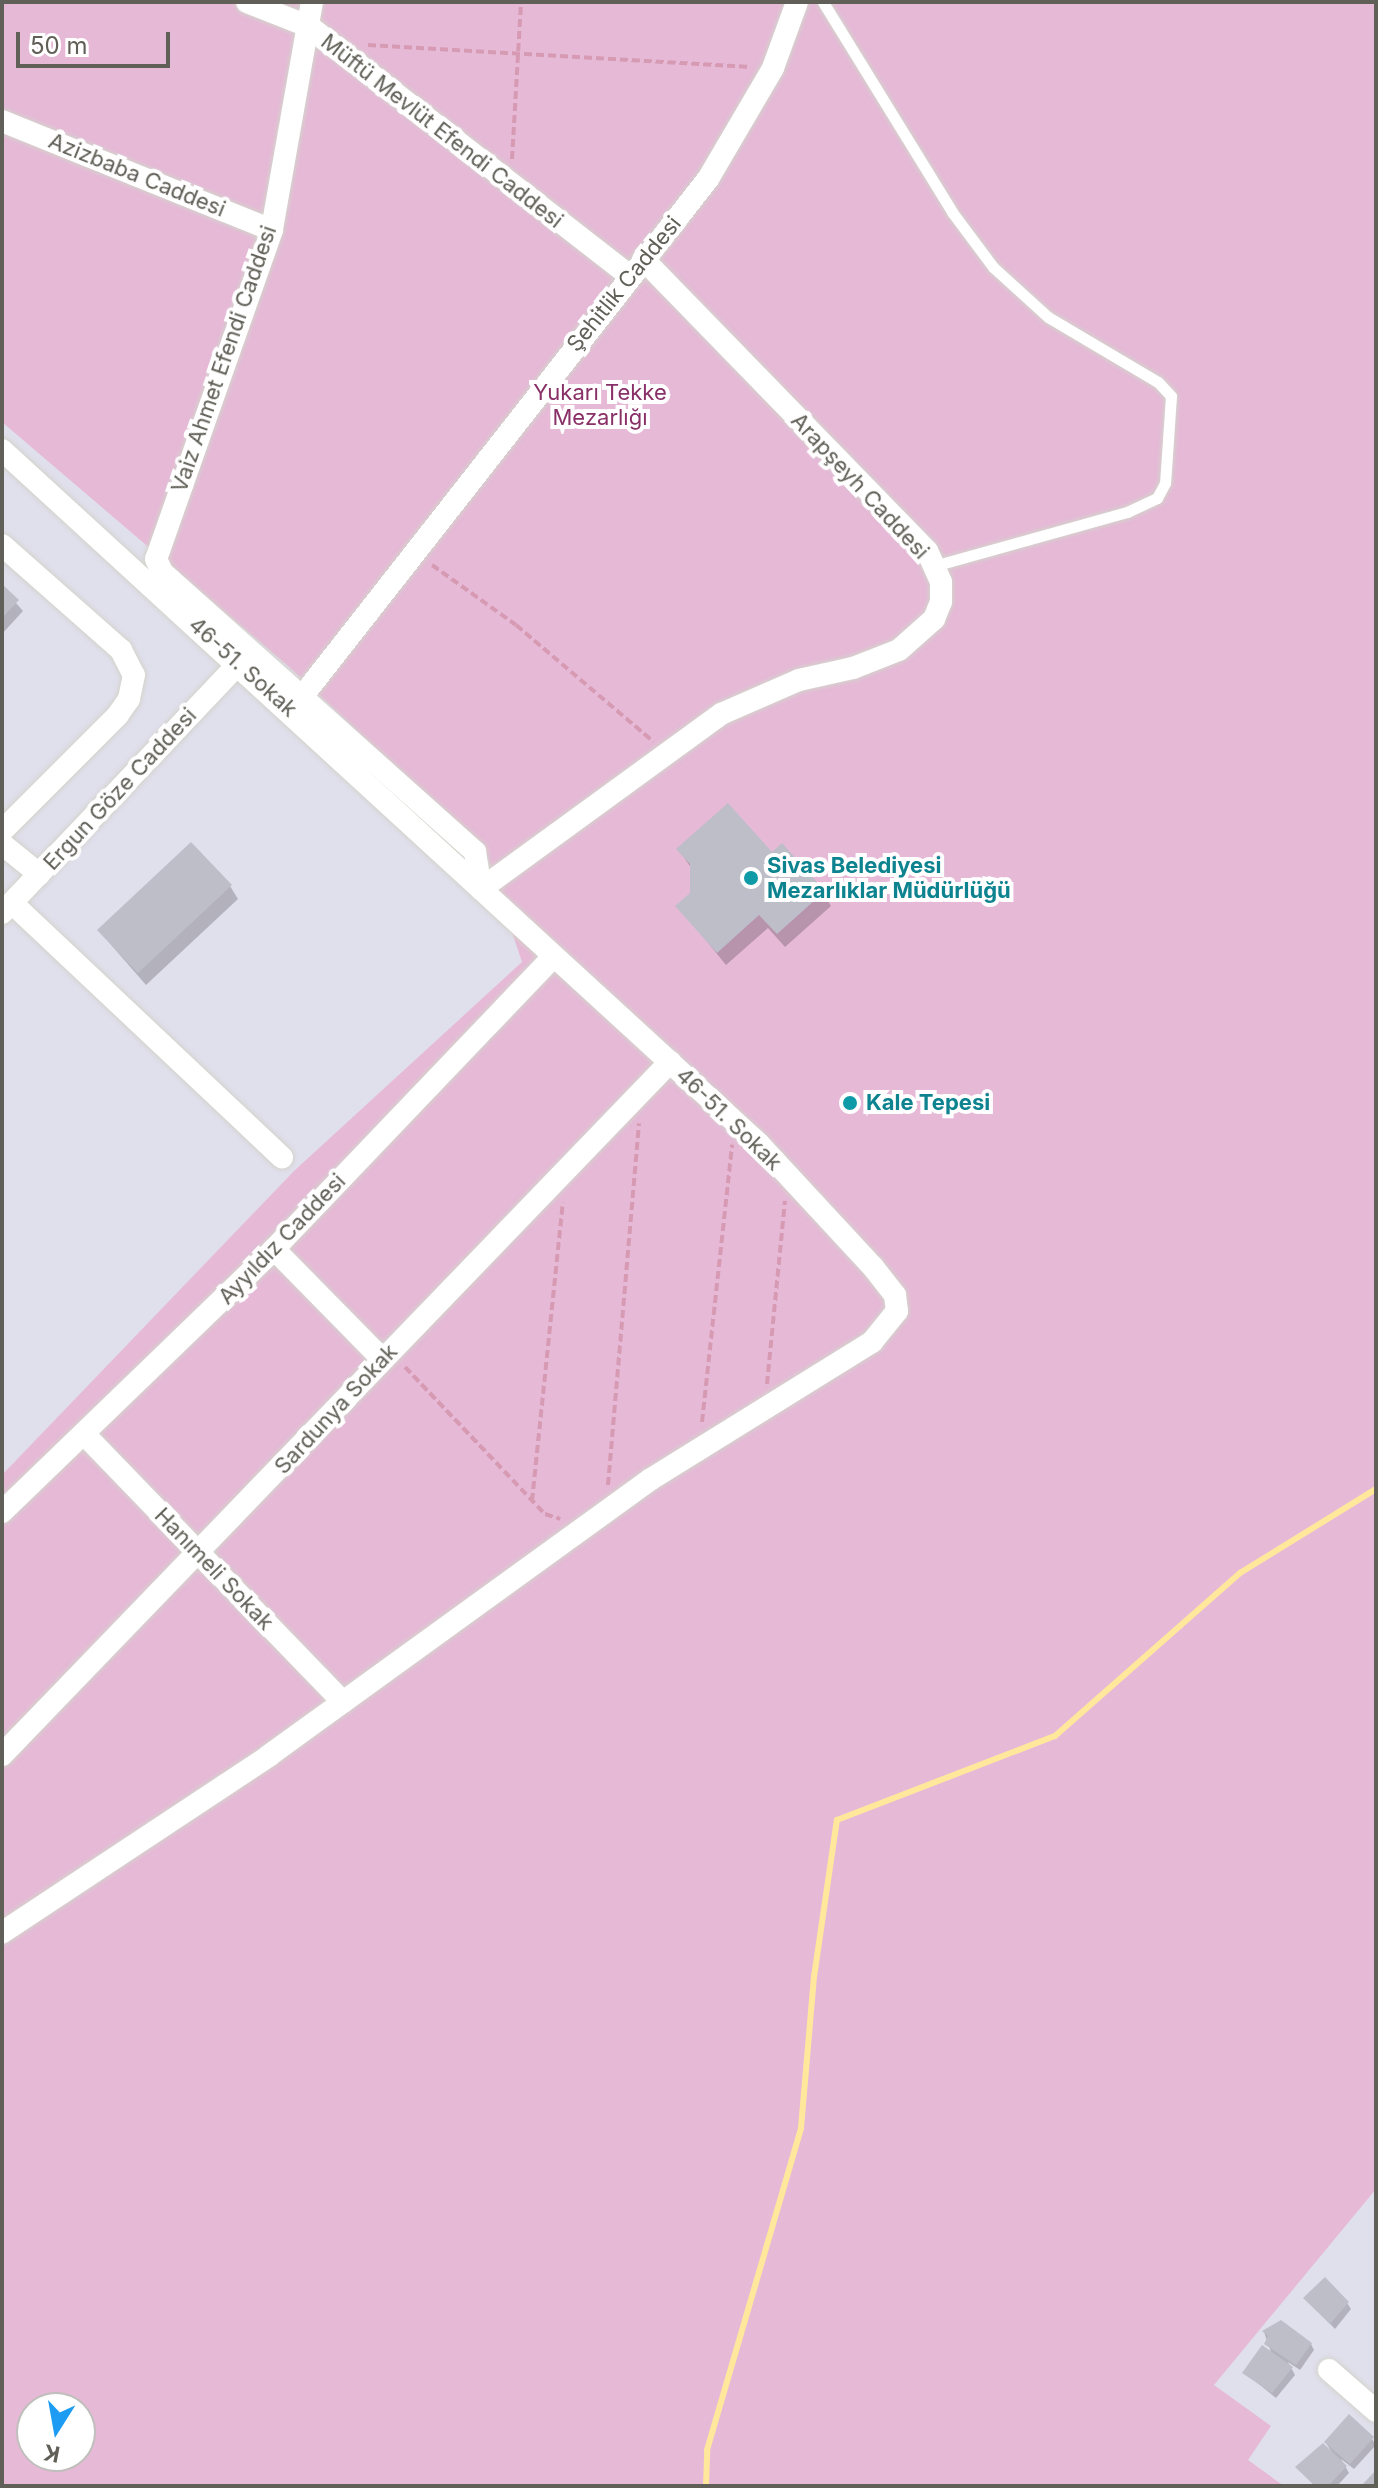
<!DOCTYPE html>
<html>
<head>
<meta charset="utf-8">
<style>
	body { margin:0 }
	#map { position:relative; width:1378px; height:2488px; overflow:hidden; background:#e0dfec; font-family:Inter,sans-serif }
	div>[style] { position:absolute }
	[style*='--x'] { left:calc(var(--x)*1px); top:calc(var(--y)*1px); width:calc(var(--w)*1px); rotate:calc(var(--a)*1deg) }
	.green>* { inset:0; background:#e6b9d7 }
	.shadow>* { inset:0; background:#0003 }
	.stream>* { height:6px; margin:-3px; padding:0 3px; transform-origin:3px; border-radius:3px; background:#ffe89c }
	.building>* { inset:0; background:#bebec9 }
	.path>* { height:4px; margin-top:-2px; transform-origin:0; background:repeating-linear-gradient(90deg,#d79ab3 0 8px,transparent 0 12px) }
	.roads { filter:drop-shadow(0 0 2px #d3d3cb) drop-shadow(0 0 2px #d3d3cb) }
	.lane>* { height:11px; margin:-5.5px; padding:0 5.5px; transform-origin:5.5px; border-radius:5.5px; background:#fff }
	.street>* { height:22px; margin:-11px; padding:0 11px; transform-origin:11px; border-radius:11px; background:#fff }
	.dots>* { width:22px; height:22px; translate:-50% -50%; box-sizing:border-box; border:4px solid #fff; border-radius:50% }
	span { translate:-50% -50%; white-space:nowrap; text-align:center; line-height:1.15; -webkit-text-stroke:8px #fff; paint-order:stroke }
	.street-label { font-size:22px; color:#616058 }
	.park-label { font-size:22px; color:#883067 }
	.culture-label { font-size:22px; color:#0d838f; font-weight:700 }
	.left { translate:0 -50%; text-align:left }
	.frame { position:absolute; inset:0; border:4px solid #616058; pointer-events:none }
	.north { position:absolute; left:16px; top:2392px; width:80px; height:80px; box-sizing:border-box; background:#fff; border:2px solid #c0bfbc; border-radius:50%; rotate:191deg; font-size:22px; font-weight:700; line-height:32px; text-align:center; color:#616058 }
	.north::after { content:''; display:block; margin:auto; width:28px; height:36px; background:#1e9cf3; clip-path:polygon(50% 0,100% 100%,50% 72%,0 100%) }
	.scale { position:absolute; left:16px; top:32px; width:154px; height:36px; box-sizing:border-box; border:4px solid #616058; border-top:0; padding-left:10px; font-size:24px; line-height:28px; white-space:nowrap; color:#616058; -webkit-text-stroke:6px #fff; paint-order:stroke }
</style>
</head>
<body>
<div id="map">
	<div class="green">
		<i style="clip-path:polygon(evenodd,2px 2px,1376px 2px,1376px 2189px,1214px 2385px,1271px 2426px,1248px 2460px,1284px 2486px,2px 2486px,2px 1475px,294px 1171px,522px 962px,485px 851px,289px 667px,2px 422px,2px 2px,32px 2408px,80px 2408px,80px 2456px,32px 2456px,32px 2408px)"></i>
	</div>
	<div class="shadow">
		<i style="clip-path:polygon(2px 587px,23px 611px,2px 634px)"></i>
		<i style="clip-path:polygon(679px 850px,772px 855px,823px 892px,831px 906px,785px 947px,768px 928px,726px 965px,678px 906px,692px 894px,692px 869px)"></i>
		<i style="clip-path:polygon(230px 886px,238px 899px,146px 985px,99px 931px)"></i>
		<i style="clip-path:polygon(1305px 2298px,1347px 2303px,1351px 2309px,1335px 2329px)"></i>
		<i style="clip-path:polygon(1264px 2332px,1311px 2344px,1314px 2350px,1300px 2370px,1288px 2362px,1295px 2375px,1276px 2398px,1245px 2373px,1272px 2355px)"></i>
		<i style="clip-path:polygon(1372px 2439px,1376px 2445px,1354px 2469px,1341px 2459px,1349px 2473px,1337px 2486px,1315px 2486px,1298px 2468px,1333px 2454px,1326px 2443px)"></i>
	</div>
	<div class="stream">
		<i style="--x:706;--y:2486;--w:36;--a:-88"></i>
		<i style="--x:707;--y:2450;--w:335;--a:-73.7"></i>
		<i style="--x:801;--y:2128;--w:152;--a:-85.1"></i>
		<i style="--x:814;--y:1977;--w:159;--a:-81.7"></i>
		<i style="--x:837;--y:1820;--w:234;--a:-21.1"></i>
		<i style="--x:1055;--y:1736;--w:247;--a:-41.4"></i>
		<i style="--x:1240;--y:1573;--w:160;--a:-31.7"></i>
	</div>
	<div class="building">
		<i style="clip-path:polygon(2px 584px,19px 600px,2px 618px)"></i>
		<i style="clip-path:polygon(728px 803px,772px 852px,782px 843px,825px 891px,777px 934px,759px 915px,717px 953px,675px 906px,690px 893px,690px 864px,676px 849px)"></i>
		<i style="clip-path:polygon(191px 842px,232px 885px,138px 973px,97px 930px)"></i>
		<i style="clip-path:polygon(1325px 2277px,1349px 2302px,1330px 2324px,1303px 2298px)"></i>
		<i style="clip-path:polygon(1281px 2320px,1312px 2343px,1296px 2365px,1264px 2344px,1268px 2336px,1262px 2331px)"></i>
		<i style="clip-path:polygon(1262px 2345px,1293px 2367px,1272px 2393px,1242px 2373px)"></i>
		<i style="clip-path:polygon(1349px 2414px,1374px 2437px,1350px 2464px,1324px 2442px)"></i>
		<i style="clip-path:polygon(1323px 2443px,1347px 2466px,1328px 2486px,1315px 2486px,1295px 2467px)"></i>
		<i style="clip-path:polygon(1376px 2470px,1376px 2486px,1361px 2486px)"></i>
	</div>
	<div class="path">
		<i style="--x:368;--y:45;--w:383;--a:3.3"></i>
		<i style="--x:512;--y:159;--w:157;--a:-86.7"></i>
		<i style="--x:432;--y:565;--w:103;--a:35.5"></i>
		<i style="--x:516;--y:625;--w:180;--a:40.3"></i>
		<i style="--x:405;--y:1367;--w:203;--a:46.4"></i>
		<i style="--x:545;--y:1514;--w:16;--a:18"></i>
		<i style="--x:767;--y:1384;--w:184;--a:-84.4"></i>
		<i style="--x:702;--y:1422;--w:279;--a:-83.8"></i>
		<i style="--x:608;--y:1485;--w:363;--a:-85.1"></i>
		<i style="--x:532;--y:1501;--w:300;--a:-84.1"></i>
	</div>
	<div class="roads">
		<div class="lane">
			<i style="--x:823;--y:2;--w:246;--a:58.4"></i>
			<i style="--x:952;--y:212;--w:69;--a:53.3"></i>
			<i style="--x:993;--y:267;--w:74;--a:42.3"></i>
			<i style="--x:1048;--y:317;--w:128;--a:30.6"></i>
			<i style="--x:1158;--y:382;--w:19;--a:47"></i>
			<i style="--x:1171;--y:396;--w:87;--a:93.9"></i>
			<i style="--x:1165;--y:483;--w:17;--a:118"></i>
			<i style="--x:1157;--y:498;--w:33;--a:155"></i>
			<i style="--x:1127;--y:512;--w:200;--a:164.4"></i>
		</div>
		<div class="street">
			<i style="--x:247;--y:2;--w:68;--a:21.6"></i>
			<i style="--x:310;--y:27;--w:404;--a:37.9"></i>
			<i style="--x:312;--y:2;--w:231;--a:100"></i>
			<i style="--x:272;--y:230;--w:349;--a:109.4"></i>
			<i style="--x:156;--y:559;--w:14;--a:65"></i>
			<i style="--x:162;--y:572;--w:420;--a:41.8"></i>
			<i style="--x:475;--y:852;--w:37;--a:81"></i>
			<i style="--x:2;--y:121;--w:291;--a:22"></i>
			<i style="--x:2;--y:450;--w:1027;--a:42.51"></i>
			<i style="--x:759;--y:1144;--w:168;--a:47.2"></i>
			<i style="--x:873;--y:1267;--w:36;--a:52"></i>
			<i style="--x:895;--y:1295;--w:16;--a:83"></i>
			<i style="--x:897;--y:1311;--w:40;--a:129"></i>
			<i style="--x:872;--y:1342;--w:260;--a:148.2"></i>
			<i style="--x:651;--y:1479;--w:472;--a:144.1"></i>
			<i style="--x:269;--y:1756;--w:320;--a:146.5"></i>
			<i style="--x:2;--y:545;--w:159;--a:41.4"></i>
			<i style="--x:121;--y:650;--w:28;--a:63"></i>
			<i style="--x:134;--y:675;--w:25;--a:102"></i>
			<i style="--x:129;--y:699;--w:19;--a:125"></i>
			<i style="--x:118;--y:715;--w:164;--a:135"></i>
			<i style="--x:301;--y:698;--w:660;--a:-51.9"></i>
			<i style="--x:708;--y:179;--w:129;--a:-59.6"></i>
			<i style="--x:773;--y:68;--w:70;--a:-70"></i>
			<i style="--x:2;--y:844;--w:48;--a:39"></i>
			<i style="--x:481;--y:889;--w:297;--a:-36.1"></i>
			<i style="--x:721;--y:714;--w:85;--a:-23.6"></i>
			<i style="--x:799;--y:680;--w:55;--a:-12.5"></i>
			<i style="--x:853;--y:668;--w:49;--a:-21.4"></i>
			<i style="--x:899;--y:650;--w:47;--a:-41.5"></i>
			<i style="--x:934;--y:619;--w:18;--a:-68"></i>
			<i style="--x:941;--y:602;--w:20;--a:-90"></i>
			<i style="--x:941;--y:582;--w:34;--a:-114"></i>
			<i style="--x:927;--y:551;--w:407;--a:-134.2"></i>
			<i style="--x:12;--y:903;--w:371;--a:43.3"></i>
			<i style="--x:2;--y:913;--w:343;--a:-46.5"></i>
			<i style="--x:274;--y:1249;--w:154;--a:45.5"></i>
			<i style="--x:86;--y:1436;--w:370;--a:46"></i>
			<i style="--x:2;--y:1512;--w:378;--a:-44"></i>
			<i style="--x:274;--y:1249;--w:404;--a:-46.3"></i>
			<i style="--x:2;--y:1755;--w:963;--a:-46.05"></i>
			<i style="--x:1329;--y:2370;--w:62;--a:41.1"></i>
		</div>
	</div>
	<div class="dots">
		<i style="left:751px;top:878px;background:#0f9aa8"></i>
		<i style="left:850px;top:1103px;background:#0f9aa8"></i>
	</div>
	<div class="street-label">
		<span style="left:442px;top:131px;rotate:38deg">Müftü Mevlüt Efendi Caddesi</span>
		<span style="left:137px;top:175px;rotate:22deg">Azizbaba Caddesi</span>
		<span style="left:624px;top:284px;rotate:-51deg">Şehitlik Caddesi</span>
		<span style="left:224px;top:359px;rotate:-71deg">Vaiz Ahmet Efendi Caddesi</span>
		<span style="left:860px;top:486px;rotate:47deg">Arapşeyh Caddesi</span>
		<span style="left:243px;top:667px;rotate:42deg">46-51. Sokak</span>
		<span style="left:120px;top:789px;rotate:-47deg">Ergun Göze Caddesi</span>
		<span style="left:729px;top:1119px;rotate:44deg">46-51. Sokak</span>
		<span style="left:282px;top:1239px;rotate:-46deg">Ayyıldız Caddesi</span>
		<span style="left:336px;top:1409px;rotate:-47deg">Sardunya Sokak</span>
		<span style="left:214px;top:1569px;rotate:46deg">Hanımeli Sokak</span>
	</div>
	<div class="park-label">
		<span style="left:600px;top:405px">Yukarı Tekke<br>Mezarlığı</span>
	</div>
	<div class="culture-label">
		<span class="left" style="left:767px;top:878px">Sivas Belediyesi<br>Mezarlıklar Müdürlüğü</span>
		<span class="left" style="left:866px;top:1103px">Kale Tepesi</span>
	</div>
	<div class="frame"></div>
	<div class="north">K</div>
	<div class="scale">50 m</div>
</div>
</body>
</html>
